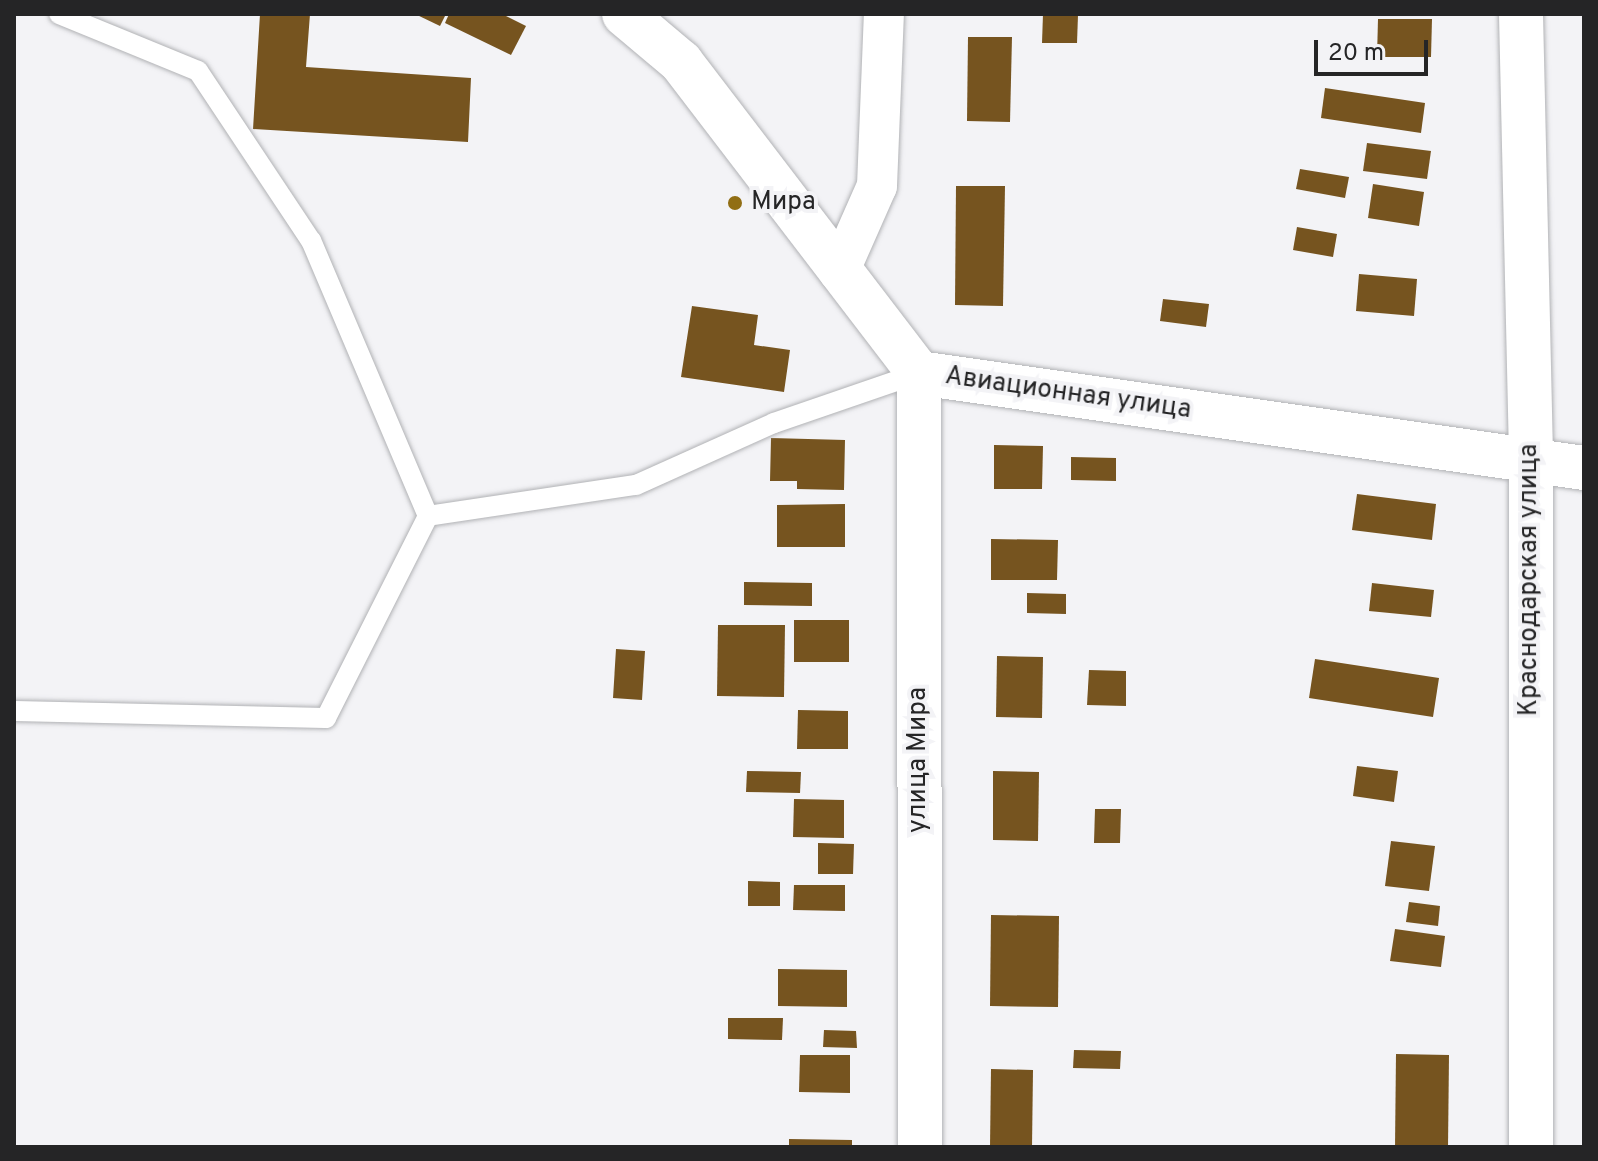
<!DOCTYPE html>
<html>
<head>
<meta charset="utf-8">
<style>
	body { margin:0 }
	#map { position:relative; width:1598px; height:1161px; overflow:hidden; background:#f3f3f6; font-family:Overpass,sans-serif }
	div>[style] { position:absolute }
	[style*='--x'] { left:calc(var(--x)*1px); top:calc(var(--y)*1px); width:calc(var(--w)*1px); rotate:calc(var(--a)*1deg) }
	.building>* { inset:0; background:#76541f }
	.roads { filter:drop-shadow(0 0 2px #b1b2b5) drop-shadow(0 0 2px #b1b2b5) }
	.lane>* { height:20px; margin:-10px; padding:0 10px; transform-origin:10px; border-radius:10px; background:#fff }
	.street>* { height:40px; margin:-20px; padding:0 20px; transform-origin:20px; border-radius:20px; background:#fff }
	.secondary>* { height:44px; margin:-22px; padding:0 22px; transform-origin:22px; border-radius:22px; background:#fff }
	.dots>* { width:22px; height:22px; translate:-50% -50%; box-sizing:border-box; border:4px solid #f3f3f6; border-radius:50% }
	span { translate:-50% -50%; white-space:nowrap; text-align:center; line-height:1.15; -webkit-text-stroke:8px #f3f3f6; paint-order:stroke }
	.poi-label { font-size:26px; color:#252526 }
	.left { translate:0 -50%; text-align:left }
	.street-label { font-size:26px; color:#252526 }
	.frame { position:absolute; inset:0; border:16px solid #252526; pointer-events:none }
	.scale { position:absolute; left:1314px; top:40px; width:114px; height:36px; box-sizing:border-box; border:4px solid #252526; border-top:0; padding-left:10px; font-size:24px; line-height:28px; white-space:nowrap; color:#252526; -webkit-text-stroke:6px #f3f3f6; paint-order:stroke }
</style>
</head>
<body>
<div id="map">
	<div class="building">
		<i style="clip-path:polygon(260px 14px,310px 14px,306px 67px,471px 78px,468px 142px,253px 129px)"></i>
		<i style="clip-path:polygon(415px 14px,446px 14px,440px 26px)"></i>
		<i style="clip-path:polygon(449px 14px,502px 14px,526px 26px,511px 55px,445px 23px)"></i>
		<i style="clip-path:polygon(1043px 14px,1078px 15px,1077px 43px,1042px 43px)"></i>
		<i style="clip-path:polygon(1378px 19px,1432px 19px,1431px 57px,1377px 57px)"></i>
		<i style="clip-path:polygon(968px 37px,1012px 37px,1010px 122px,967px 121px)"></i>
		<i style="clip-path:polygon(1325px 88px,1425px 103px,1421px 133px,1321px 118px)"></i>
		<i style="clip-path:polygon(1367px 143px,1431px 151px,1427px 179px,1363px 171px)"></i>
		<i style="clip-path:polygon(1300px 169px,1349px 177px,1345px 198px,1296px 189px)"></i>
		<i style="clip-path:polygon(1373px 184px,1424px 192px,1419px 226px,1368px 218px)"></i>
		<i style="clip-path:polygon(956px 186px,1005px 186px,1003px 306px,955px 305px)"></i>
		<i style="clip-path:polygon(1297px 227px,1337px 234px,1333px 257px,1293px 250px)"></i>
		<i style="clip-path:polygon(1359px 274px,1417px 279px,1414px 316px,1356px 311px)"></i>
		<i style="clip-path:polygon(1163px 299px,1209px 304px,1206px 327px,1160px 321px)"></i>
		<i style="clip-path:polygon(692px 306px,758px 315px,754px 345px,790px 350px,784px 392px,681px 377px)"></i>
		<i style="clip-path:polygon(771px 438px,845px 440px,844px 490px,797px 489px,797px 481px,770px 481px)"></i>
		<i style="clip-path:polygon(994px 445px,1043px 446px,1042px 489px,994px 489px)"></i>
		<i style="clip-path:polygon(1071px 457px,1116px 458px,1116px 481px,1071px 480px)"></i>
		<i style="clip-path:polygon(1357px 494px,1436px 504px,1432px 540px,1352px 530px)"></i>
		<i style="clip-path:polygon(845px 504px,845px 547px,777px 547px,777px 505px)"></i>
		<i style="clip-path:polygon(991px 539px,1058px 540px,1057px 580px,991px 580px)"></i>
		<i style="clip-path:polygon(744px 582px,812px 583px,812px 606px,744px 605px)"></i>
		<i style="clip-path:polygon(1372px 583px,1434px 590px,1431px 617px,1369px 611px)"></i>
		<i style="clip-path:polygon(1027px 593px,1066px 594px,1066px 614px,1027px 613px)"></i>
		<i style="clip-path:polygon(794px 620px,849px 620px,849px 662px,794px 662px)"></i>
		<i style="clip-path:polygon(718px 625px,785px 625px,784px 697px,717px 696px)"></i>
		<i style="clip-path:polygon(616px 649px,645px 651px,642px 700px,613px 698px)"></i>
		<i style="clip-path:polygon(997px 656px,1043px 657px,1042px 718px,996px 717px)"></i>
		<i style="clip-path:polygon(1315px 659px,1439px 678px,1433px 717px,1309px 698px)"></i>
		<i style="clip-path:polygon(1089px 670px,1126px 671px,1126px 706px,1087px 705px)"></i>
		<i style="clip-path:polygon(798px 710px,848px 711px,848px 749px,797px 749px)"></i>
		<i style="clip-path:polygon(1357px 766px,1398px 771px,1394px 802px,1353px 796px)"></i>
		<i style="clip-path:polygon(747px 771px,801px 772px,800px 793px,746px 792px)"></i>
		<i style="clip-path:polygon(993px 771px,1039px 772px,1038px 841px,993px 840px)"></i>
		<i style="clip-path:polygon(794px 799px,844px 800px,844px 838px,793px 837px)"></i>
		<i style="clip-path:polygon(1095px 809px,1121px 809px,1120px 843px,1094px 843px)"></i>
		<i style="clip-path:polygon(1391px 841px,1435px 846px,1429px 891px,1385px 886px)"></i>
		<i style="clip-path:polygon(818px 843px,854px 844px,853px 874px,818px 874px)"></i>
		<i style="clip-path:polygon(748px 881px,780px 882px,780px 906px,748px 906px)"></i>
		<i style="clip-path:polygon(794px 885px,845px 885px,845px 911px,793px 910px)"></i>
		<i style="clip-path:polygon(1409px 902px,1440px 906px,1438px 926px,1406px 922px)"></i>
		<i style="clip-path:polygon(991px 915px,1059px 916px,1058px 1007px,990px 1006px)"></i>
		<i style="clip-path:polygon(1395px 929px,1445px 936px,1441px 967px,1390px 961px)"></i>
		<i style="clip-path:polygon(778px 969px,847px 970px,847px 1007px,778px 1006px)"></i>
		<i style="clip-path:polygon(728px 1018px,783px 1018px,782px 1040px,728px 1039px)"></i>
		<i style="clip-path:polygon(824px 1030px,856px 1031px,857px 1048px,823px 1047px)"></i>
		<i style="clip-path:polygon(1074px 1050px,1121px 1051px,1120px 1069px,1073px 1068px)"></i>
		<i style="clip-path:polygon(1396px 1054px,1449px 1055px,1448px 1147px,1395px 1147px)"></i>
		<i style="clip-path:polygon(800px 1055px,850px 1055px,850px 1093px,799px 1092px)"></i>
		<i style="clip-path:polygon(991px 1069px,1033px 1070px,1032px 1147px,990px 1147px)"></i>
		<i style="clip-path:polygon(789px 1139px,852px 1140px,852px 1147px,789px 1147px)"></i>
	</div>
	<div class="roads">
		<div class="lane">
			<i style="--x:428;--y:516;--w:210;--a:-8.5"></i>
			<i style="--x:636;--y:485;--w:151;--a:-24.2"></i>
			<i style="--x:774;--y:423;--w:153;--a:-19"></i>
			<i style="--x:14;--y:711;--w:312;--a:1.3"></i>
			<i style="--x:326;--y:718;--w:226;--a:-63.2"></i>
			<i style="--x:428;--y:516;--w:299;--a:-113"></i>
			<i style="--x:311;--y:241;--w:204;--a:-123.6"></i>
			<i style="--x:198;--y:71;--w:150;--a:-157.7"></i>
		</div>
		<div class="street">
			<i style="--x:839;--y:272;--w:94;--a:-66.2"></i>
			<i style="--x:877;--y:186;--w:172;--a:-87.7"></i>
		</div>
		<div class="secondary">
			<i style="--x:624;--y:14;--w:75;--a:40.1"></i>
			<i style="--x:681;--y:62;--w:392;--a:52.6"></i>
			<i style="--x:919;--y:373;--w:672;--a:8.13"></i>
			<i style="--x:1521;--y:14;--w:446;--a:88.7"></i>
			<i style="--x:1531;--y:460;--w:687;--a:90"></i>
			<i style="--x:919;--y:373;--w:774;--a:89.93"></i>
		</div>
	</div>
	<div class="dots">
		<i style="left:735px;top:203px;background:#916e14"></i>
	</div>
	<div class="poi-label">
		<span class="left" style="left:751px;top:203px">Мира</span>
	</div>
	<div class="street-label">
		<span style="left:1068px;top:394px;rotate:8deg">Авиационная улица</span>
		<span style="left:1530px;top:580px;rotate:-90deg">Краснодарская улица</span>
		<span style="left:919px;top:760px;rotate:-90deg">улица Мира</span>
	</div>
	<div class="frame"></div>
	<div class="scale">20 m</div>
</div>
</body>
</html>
